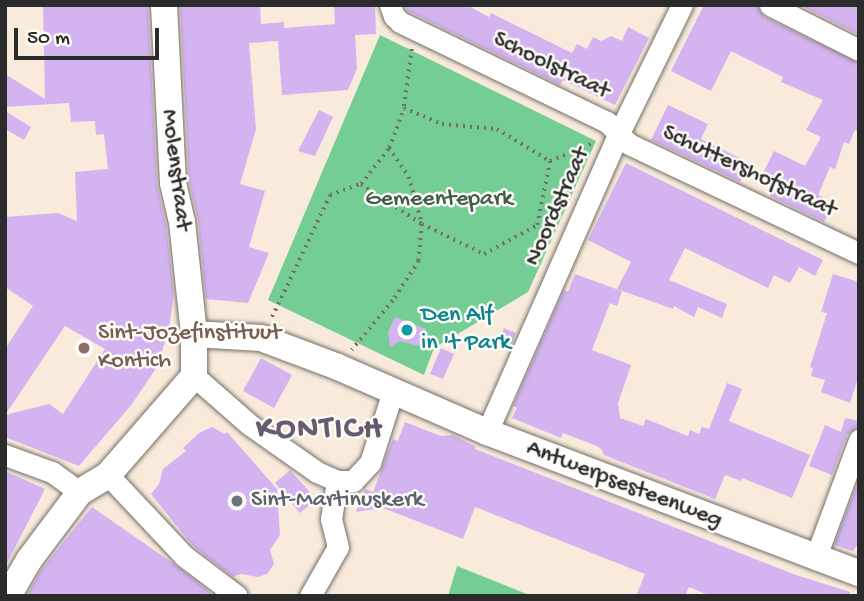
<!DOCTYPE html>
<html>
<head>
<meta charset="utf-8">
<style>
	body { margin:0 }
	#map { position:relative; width:864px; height:601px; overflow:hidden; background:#f9ebdb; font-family:"Gochi Hand",sans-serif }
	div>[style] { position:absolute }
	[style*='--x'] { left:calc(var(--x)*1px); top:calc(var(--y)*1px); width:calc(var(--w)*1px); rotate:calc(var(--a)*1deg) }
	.green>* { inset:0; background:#74cd93 }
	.building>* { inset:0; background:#d4b3f1 }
	.path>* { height:3.5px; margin-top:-1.75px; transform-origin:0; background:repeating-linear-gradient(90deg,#736e69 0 2px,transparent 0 7px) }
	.roads { filter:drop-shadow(0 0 2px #736e69) drop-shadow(0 0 2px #736e69) }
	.minor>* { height:21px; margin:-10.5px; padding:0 10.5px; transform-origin:10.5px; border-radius:10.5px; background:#fff }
	.tertiary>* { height:26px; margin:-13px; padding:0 13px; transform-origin:13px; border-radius:13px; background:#fff }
	.dots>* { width:19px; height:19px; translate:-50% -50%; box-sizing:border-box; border:4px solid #fdfcf7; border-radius:50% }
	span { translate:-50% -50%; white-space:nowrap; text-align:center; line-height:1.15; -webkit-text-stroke:5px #fdfcf7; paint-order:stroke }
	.street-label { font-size:24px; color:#2b2b2b }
	.park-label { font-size:24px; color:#415c4a }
	.culture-label { font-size:24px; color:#0d838f }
	.left { translate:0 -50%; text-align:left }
	.education-label { font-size:24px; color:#785e54 }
	.worship-label { font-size:24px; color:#5b616d }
	.district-label { font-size:32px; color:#665b70; font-weight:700; letter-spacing:2px }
	.frame { position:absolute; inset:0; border:7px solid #2b2b2b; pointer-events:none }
	.scale { position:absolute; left:14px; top:28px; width:145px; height:32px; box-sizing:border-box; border:4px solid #2b2b2b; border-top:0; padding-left:9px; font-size:21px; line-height:24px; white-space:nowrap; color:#2b2b2b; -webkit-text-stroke:5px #fdfcf7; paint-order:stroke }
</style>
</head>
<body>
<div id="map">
	<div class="green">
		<i style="clip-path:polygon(380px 35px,596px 141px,528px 292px,434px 348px,424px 375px,268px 300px)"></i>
		<i style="clip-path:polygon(457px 566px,532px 596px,448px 596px)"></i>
	</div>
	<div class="building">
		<i style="clip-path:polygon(43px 5px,148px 5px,157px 184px,166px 225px,174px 293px,169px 329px,157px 367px,132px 404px,79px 466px,5px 437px,5px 415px,49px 404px,63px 414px,105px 349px,65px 326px,5px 415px,5px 349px,33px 306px,5px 287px,5px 217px,58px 213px,77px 221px,75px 172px,108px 169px,104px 134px,96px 135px,95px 121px,71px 122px,69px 103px,5px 107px,5px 74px,45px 99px)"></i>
		<i style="clip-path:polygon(180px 5px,260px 5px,261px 24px,284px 22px,284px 28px,335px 24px,334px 5px,375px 5px,376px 34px,355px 35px,357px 69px,348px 90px,282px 95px,278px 41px,249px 43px,256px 129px,240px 184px,265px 191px,249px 247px,269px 253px,248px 303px,206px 299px,198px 220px,189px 181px)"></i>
		<i style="clip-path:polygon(404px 5px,467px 5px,489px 17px,491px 13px,572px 53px,577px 44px,587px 49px,593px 37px,601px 41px,611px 36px,622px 41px,628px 27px,649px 38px,615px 105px,563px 80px,560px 85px,408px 11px)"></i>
		<i style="clip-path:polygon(704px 5px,757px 5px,764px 17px,859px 63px,859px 132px,855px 130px,849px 144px,844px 142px,835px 169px,830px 167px,818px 195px,823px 197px,821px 202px,832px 206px,824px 222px,770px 196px,776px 185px,761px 177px,774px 151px,805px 166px,821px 137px,806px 130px,823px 100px,781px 82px,783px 77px,731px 51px,711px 91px,671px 71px)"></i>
		<i style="clip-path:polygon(800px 5px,859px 5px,859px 35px)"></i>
		<i style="clip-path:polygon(668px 105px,708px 124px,701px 139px,750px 163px,740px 182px,651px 140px)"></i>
		<i style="clip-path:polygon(319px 110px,333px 117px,315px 156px,298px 151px)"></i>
		<i style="clip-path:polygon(5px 111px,31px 127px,24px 140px,5px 129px)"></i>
		<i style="clip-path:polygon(626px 163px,823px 260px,815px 276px,799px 267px,790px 283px,774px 275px,768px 288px,685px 248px,669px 280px,727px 304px,722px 318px,698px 307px,694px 317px,674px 306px,673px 309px,617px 289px,631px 262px,588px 240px)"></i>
		<i style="clip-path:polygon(575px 274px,622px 291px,617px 306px,610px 303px,592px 350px,631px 365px,618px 403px,620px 418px,643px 426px,646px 419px,688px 436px,690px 430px,699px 434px,702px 427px,709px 429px,727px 383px,742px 389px,729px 421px,810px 455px,792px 498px,742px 478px,741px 481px,725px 475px,715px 499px,604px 455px,602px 450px,597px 446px,563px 433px,561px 438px,512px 418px,517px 408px,513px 406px,564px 290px,568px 292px)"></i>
		<i style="clip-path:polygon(833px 274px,859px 282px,859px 375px,850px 403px,821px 392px,825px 380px,811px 376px,813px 368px,810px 367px,827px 313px,821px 312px)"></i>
		<i style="clip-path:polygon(395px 317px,426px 329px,419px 346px,400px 341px,390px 347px,388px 332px)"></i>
		<i style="clip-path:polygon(504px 328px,516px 333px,510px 348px,498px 343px)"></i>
		<i style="clip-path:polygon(441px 348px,454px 354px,443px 379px,430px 374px)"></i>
		<i style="clip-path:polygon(261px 358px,292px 375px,274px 408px,243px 391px)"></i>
		<i style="clip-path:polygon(845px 418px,859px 421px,859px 427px,847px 435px,832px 475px,809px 466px,825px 425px,841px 432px)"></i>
		<i style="clip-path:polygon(405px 422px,441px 436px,453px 435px,476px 447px,475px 449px,796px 575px,850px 592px,850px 596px,711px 596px,689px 587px,685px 596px,636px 596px,645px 574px,475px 507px,463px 539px,383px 508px,356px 512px,365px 489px,373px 492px,393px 439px,398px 441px)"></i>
		<i style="clip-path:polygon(212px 427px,225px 434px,227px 432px,277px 489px,280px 535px,270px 550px,274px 564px,267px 574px,258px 577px,241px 574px,233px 577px,193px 546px,151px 494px,159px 484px,163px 469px,186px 451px,183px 448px,199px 433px)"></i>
		<i style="clip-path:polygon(290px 470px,316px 499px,300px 513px,275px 483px)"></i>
		<i style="clip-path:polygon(5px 471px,45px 489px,5px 567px)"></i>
		<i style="clip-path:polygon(859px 479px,859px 543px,853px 551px,834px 545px)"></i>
		<i style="clip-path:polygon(92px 507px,174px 564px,215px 596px,26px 596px,42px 569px)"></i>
	</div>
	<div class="path">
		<i style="--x:412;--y:49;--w:60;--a:97.7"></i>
		<i style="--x:404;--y:108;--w:41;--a:22.8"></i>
		<i style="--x:442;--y:124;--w:55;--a:5.2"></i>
		<i style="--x:497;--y:129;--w:62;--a:31.1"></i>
		<i style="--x:389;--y:148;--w:43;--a:-69.4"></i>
		<i style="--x:550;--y:161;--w:47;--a:-22.7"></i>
		<i style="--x:361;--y:184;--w:73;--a:33.3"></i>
		<i style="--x:422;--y:224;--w:69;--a:25.8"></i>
		<i style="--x:484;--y:254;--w:60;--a:-28.7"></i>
		<i style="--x:537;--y:225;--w:65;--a:-78.5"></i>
		<i style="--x:272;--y:317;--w:135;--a:-64.6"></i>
		<i style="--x:330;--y:195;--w:33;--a:-20"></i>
		<i style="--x:361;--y:184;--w:46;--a:-52.1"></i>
		<i style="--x:389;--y:148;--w:35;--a:55"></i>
		<i style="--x:409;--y:177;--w:49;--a:74.5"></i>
		<i style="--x:422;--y:224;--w:37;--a:95"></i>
		<i style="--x:419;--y:261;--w:48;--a:123"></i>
		<i style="--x:393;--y:301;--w:64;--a:129.9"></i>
	</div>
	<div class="roads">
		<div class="minor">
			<i style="--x:390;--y:5;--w:12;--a:70"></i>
			<i style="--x:394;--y:16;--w:8;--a:45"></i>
			<i style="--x:400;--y:22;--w:230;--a:25.8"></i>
			<i style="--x:607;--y:122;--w:31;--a:45"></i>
			<i style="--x:629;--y:144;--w:255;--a:25.4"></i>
			<i style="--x:770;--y:5;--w:100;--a:26.8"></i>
			<i style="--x:194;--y:376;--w:74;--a:41.2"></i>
			<i style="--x:250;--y:425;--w:82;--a:35"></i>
			<i style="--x:317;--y:472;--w:22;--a:24"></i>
			<i style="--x:337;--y:481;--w:16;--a:0"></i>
			<i style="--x:353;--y:481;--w:25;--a:-47"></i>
			<i style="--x:370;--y:463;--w:76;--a:-72.3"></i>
			<i style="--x:487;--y:432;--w:325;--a:-66.2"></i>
			<i style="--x:618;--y:135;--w:145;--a:-63.8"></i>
			<i style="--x:5;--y:455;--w:50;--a:19.9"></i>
			<i style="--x:52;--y:472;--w:34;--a:36"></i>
			<i style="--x:108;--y:475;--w:111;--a:46.8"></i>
			<i style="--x:184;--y:556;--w:66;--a:37"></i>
			<i style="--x:815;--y:559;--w:127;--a:-69.7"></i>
			<i style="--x:310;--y:596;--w:56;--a:-60.3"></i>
			<i style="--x:338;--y:547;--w:29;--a:-104"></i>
			<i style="--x:331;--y:519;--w:38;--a:-81"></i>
		</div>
		<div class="tertiary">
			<i style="--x:194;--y:334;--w:67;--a:3.4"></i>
			<i style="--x:261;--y:338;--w:82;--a:20.6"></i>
			<i style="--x:338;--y:367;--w:163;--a:23.6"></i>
			<i style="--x:487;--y:432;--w:398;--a:20.8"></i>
			<i style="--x:8;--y:596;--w:42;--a:-59.7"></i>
			<i style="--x:29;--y:560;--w:85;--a:-53.1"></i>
			<i style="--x:80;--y:492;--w:33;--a:-31"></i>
			<i style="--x:108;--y:475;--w:131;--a:-49"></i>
			<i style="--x:194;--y:376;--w:42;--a:-90"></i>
			<i style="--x:194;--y:334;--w:113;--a:-96.1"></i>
			<i style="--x:182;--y:222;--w:40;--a:-103"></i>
			<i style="--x:173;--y:183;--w:178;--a:-92.9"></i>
		</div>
	</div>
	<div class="dots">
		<i style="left:407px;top:330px;background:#0f9aa8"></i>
		<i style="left:84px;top:348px;background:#8d6e63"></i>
		<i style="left:237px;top:501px;background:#6b7280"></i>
	</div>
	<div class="street-label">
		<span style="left:551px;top:66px;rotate:26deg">Schoolstraat</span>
		<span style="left:175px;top:170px;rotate:83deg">Molenstraat</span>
		<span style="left:749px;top:172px;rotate:25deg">Schuttershofstraat</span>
		<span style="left:558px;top:207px;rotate:-66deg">Noordstraat</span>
		<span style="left:624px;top:485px;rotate:21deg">Antwerpsesteenweg</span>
	</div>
	<div class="park-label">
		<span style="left:439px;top:200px">Gemeentepark</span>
	</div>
	<div class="culture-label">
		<span class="left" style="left:421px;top:330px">Den Alf<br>in 't Park</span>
	</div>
	<div class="education-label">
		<span class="left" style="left:98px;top:348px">Sint-Jozefinstituut<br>Kontich</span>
	</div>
	<div class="worship-label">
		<span class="left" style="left:251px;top:501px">Sint-Martinuskerk</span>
	</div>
	<div class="district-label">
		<span style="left:320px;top:430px">KONTICH</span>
	</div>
	<div class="frame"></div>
	<div class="scale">50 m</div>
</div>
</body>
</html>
